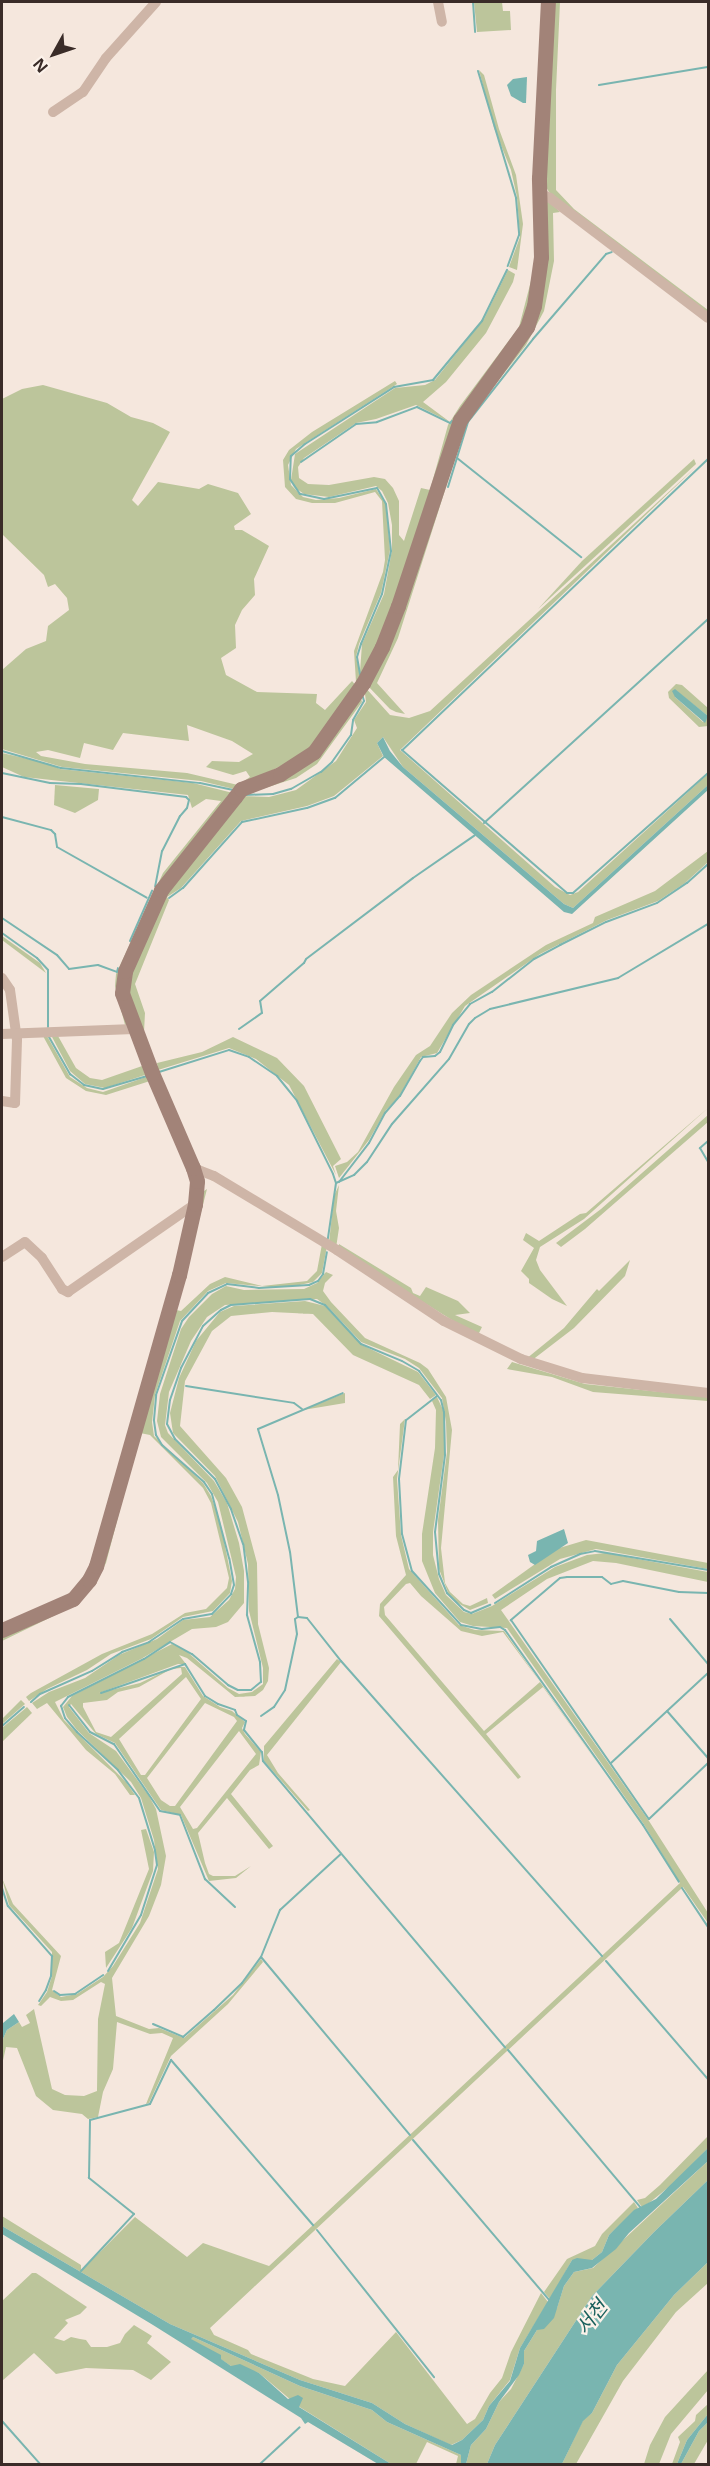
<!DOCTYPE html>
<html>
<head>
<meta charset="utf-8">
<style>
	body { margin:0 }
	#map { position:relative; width:710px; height:2466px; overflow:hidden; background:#f5e7dd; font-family:"Open Sans","Noto Sans KR",sans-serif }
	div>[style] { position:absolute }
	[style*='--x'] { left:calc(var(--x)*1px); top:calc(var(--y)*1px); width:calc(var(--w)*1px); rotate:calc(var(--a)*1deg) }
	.green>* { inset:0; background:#bcc59b }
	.water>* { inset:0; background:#79b5b0 }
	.stream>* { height:2px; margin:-1px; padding:0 1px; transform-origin:1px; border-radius:1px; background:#79b5b0 }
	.street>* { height:10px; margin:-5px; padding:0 5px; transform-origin:5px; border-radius:5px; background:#ceb5a7 }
	.secondary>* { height:15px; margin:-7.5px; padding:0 7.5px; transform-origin:7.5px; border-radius:7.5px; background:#a28378 }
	span { translate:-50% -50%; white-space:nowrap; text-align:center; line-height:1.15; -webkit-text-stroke:4.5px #fcf2ea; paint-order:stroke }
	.water-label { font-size:20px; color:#1a605c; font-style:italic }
	.frame { position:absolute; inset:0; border:3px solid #3a2c28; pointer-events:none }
	.north { position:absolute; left:24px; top:24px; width:60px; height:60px; -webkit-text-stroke:4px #fcf2ea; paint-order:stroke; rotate:230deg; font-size:16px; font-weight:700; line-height:24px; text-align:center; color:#3a2c28 }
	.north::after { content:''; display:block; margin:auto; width:21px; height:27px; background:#3a2c28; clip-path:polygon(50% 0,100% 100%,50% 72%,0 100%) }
</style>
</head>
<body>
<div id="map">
	<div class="green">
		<i style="clip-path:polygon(474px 2px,502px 2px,503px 11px,510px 11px,511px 30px,477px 32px)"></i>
		<i style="clip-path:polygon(552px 2px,560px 2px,556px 90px,556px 190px,574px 209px,708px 310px,708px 315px,549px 192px,545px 185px)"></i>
		<i style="clip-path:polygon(479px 70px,484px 75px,499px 129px,516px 175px,523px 224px,517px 270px,509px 267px,520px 237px,517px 197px,511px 170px,494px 128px)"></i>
		<i style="clip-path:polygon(548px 201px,560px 212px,553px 213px,554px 261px,544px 311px,526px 345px,467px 421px,398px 638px,377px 683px,405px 714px,396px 712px,390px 709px,367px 685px,459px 432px,524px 339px,544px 205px)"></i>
		<i style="clip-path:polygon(508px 270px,515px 274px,513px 282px,486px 333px,446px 382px,423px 402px,450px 422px,416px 405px,376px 419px,356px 423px,304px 458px,298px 467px,299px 478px,308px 484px,329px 485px,374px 477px,385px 479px,393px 488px,399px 501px,399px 535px,404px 541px,421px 488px,430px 490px,448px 425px,460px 406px,519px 327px,532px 277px,529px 314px,474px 395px,384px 635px,356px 682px,354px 651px,383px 572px,385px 560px,382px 501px,375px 492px,335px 503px,312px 503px,296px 499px,285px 487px,283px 460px,289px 450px,312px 432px,395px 381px,397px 384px,296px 449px,288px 465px,291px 485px,303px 497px,316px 500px,339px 498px,376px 489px,386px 504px,390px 550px,381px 593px,359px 644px,356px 657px,360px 672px,362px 644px,384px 594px,392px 550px,392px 525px,388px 503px,382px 491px,376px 486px,329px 497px,304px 494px,294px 487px,291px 480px,295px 454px,395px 388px,425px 385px,435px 380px,484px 319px)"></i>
		<i style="clip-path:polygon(evenodd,43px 385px,107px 403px,131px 417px,153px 423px,170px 432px,132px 500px,138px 506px,158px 482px,199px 489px,208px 484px,238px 493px,251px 514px,234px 526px,235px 530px,242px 530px,269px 546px,254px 579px,255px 595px,242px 610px,235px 625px,236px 648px,221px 658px,226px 675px,257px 692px,317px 694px,316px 703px,325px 710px,352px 681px,358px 688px,311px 751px,234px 789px,201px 781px,62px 767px,2px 749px,2px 670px,26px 649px,46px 641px,48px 626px,69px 610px,67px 598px,55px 584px,48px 587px,44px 575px,2px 534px,2px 399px,22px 389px,43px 385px,187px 725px,232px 741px,253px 754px,239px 762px,212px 761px,206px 767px,233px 775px,246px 771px,250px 777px,238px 785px,187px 773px,85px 764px,41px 756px,36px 752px,48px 750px,80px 758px,84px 743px,113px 750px,123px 733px,189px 741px,187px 725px)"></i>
		<i style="clip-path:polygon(694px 459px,696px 464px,538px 609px,582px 561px)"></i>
		<i style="clip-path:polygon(697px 466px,400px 750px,555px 887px,570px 895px,578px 892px,708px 774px,708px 785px,573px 908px,564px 904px,403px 767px,383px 737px,377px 743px,383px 756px,334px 796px,307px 806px,241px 821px,181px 888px,167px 897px,169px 900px,135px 984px,145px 1013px,144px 1032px,129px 993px,130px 976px,159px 901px,240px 796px,269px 797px,296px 790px,336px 761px,357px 728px,354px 720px,366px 702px,364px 686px,390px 715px,409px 718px,430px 711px)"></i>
		<i style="clip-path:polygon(676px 684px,682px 685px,708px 708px,708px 716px,675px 690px,675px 697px,703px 722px,708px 717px,708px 726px,699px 727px,669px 698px,668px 692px)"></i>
		<i style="clip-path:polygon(360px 694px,362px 702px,317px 764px,296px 778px,259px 790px,280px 779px)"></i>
		<i style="clip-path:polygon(2px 753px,50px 764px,60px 769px,193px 783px,233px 793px,165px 877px,128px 958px,131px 1025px,125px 1025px,115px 986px,116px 974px,163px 873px,221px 801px,206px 799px,192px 808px,188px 795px,24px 777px,2px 767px)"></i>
		<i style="clip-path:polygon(55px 785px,99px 789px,98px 800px,75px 813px,54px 805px)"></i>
		<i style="clip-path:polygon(708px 851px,708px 862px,685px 883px,658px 901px,607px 920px,540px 954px,465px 1006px,437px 1053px,421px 1057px,399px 1097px,386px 1110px,369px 1140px,339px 1178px,335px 1166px,347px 1162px,358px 1152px,394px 1087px,416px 1055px,430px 1046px,452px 1013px,471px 995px,546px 945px,593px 923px,595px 917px,655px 891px)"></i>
		<i style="clip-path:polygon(2px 936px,40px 963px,46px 973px,2px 940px)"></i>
		<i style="clip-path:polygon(51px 1035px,58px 1036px,76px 1068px,90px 1078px,102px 1080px,145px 1065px,148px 1074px,105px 1088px,85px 1084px,70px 1071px)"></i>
		<i style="clip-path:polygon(43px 1036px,47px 1036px,70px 1077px,87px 1088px,103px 1092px,149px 1076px,150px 1081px,106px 1095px,86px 1091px,66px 1078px)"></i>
		<i style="clip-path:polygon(233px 1037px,277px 1058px,304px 1086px,341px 1159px,333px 1166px,336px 1175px,289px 1085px,256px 1059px,229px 1048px,158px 1070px,157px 1063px,202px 1052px)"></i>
		<i style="clip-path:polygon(708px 1108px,584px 1219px,540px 1247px,536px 1260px,540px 1270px,567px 1306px,552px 1299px,529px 1283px,529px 1279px,521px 1271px,534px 1248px,523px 1240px,526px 1233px,539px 1241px,580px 1214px,586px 1213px)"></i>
		<i style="clip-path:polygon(708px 1115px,708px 1122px,585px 1229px,561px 1247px,556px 1243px,601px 1209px)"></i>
		<i style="clip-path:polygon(339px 1185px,336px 1211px,339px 1228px,336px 1248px,329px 1243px,334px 1196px)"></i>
		<i style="clip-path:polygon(207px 1189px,176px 1310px,181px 1311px,210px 1284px,225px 1277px,262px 1286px,307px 1281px,317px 1271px,322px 1244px,327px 1246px,322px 1273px,313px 1282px,295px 1286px,271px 1287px,226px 1283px,208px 1291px,180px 1321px,155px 1395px,152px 1422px,154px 1436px,203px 1483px,211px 1496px,220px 1521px,232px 1581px,230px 1593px,213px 1611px,183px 1617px,151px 1639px,111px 1654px,87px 1670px,47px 1689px,29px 1701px,26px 1697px,31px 1693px,102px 1654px,152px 1634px,185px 1613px,206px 1609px,227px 1588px,229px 1578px,225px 1561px,211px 1503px,203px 1488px,150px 1435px,140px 1433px,106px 1563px,94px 1586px,70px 1608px,2px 1641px,2px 1635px,80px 1597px,201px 1193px)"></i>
		<i style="clip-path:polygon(339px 1244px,411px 1288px,413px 1293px,420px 1296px,426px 1287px,458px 1301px,470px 1313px,455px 1315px,482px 1327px,479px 1333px,476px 1335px,338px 1249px)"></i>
		<i style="clip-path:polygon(630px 1260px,625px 1276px,574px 1328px,531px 1361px,526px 1359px,564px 1328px,597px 1289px,599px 1291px)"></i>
		<i style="clip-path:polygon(326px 1272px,333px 1275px,325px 1283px,323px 1291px,331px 1302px,365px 1338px,420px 1363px,428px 1369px,446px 1397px,452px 1430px,441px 1548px,445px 1583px,450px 1592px,463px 1604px,470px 1606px,487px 1598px,488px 1603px,470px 1610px,456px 1602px,449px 1595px,439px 1569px,438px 1520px,447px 1452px,446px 1422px,442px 1398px,419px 1368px,405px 1359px,361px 1342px,328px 1307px,317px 1299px,225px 1305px,207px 1317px,191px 1341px,169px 1392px,165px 1425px,168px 1433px,214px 1481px,227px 1503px,239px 1543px,244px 1571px,244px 1603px,228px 1622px,216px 1627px,192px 1629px,141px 1659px,55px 1702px,64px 1720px,126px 1782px,135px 1795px,130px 1795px,115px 1774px,86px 1750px,47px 1703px,37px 1709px,32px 1703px,49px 1692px,85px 1678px,119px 1655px,157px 1639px,183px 1620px,210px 1617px,229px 1600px,235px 1589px,236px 1577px,218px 1502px,207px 1483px,161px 1437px,157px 1421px,160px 1394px,181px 1329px,189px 1317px,212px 1294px,226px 1286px,244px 1290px,304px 1289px,317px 1283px)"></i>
		<i style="clip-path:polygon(evenodd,305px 1301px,325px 1306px,362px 1345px,418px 1372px,436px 1395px,430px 1399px,419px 1385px,353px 1355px,313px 1314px,272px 1312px,231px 1316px,212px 1331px,185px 1381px,180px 1426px,226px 1478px,242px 1507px,257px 1563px,258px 1624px,269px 1668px,268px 1681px,263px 1690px,255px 1696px,235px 1697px,187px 1658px,179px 1655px,186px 1664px,178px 1664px,99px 1693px,140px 1683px,174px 1667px,185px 1667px,203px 1696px,220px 1707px,232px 1711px,245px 1722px,242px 1728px,245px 1734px,261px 1752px,259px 1765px,250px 1770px,231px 1794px,273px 1846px,269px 1849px,227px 1798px,198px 1833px,205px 1863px,209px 1874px,213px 1876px,235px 1876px,251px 1866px,236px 1878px,209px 1881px,181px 1815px,161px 1810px,115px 1743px,96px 1734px,71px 1704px,69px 1707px,89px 1733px,116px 1751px,149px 1796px,156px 1809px,166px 1856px,161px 1885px,149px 1916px,112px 1978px,116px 2016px,149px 2029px,159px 2028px,184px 2038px,233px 1995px,261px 1959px,263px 1962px,228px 2004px,171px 2056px,149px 2103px,146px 2104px,173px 2038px,162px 2033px,150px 2034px,117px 2022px,113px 2069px,103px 2092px,98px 2117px,88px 2119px,82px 2114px,53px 2110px,36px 2096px,17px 2048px,6px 2047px,2px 2065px,2px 2041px,7px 2030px,19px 2022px,22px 2027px,30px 2023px,26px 2015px,34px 2009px,52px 2089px,65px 2095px,84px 2096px,97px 2091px,98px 2019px,105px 1984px,101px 1982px,73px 2000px,61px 2001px,50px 1997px,41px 2006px,38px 2005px,47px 1992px,52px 1976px,52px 1952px,9px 1905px,2px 1878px,13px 1904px,61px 1956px,52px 1990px,61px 1997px,77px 1994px,103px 1977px,113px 1966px,140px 1923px,158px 1869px,154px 1840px,141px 1798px,131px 1782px,77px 1730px,67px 1717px,63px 1707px,72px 1696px,172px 1644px,185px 1650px,228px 1688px,239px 1694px,252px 1692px,263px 1684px,263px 1668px,249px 1611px,248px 1564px,238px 1522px,215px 1476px,173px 1433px,170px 1413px,179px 1378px,196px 1341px,220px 1312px,234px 1306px,305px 1301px,181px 1668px,182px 1674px,111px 1737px,96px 1732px,83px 1707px,83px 1703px,107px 1700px,118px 1692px,139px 1687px,171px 1669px,181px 1668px,305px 1301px,186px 1677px,201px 1699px,145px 1775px,141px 1775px,119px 1739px,186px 1677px,305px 1301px,205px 1703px,234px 1717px,237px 1721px,175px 1806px,170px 1806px,161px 1800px,147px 1778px,205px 1703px,305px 1301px,239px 1731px,256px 1754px,197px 1828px,193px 1829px,180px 1807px,239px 1731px)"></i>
		<i style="clip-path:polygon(512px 1362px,585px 1384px,708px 1397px,708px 1401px,593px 1392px,552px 1377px,507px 1369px)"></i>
		<i style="clip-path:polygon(345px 1393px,345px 1403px,303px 1410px)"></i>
		<i style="clip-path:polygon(437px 1397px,444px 1412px,444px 1455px,433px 1532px,433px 1555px,439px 1579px,446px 1595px,464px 1612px,472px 1614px,492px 1606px,555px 1567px,587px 1555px,605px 1553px,708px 1572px,708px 1582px,616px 1563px,593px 1561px,547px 1579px,501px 1610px,649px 1821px,708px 1913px,708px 1923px,683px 1887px,210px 2328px,214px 2335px,248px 2350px,251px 2354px,313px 2379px,345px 2386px,396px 2332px,467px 2424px,475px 2419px,490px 2393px,502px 2378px,511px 2352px,541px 2293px,548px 2302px,520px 2348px,510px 2380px,489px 2406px,483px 2420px,462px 2440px,451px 2445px,405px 2424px,372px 2403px,300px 2380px,170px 2324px,2px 2226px,2px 2216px,81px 2265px,81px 2271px,135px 2217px,187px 2257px,203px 2243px,269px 2266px,680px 1883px,643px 1823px,507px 1628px,473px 1626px,460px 1622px,435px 1593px,422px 1561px,422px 1534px,435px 1448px,436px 1410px,432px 1401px)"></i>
		<i style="clip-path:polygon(evenodd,405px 1419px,397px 1479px,401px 1535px,409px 1569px,459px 1625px,475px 1630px,504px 1631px,603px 1771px,543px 1687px,486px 1734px,521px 1777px,518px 1779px,379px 1616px,380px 1604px,406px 1575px,396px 1536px,393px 1477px,398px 1470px,400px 1424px,405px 1419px,410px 1583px,421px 1596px,461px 1631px,482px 1636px,503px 1632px,540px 1682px,484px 1731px,385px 1615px,384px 1607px,406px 1584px,410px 1583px)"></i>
		<i style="clip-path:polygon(586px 1540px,708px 1563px,708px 1569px,596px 1549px,560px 1559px,495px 1599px,492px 1595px,556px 1549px)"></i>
		<i style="clip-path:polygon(337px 1659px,341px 1662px,267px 1755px,278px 1773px,310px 1810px,308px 1811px,264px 1761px,264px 1746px)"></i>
		<i style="clip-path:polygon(21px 1700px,25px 1704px,2px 1724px,2px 1719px)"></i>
		<i style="clip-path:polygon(27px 1707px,32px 1713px,2px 1742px,2px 1728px)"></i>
		<i style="clip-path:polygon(146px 1829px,154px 1852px,153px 1871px,132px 1928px,106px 1968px,105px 1952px,119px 1943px,149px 1869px,141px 1830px)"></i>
		<i style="clip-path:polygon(708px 2136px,708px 2148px,675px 2182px,649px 2203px,642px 2207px,639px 2203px,637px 2200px,645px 2198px,660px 2185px)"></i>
		<i style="clip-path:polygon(708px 2161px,708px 2180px,654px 2232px,592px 2296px,495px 2445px,487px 2464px,466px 2464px,471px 2445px,486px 2429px,499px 2402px,511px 2389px,524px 2364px,524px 2351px,537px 2330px,557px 2308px,564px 2286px,574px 2272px,593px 2268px)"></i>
		<i style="clip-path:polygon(634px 2202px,638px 2208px,609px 2235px,602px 2252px,592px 2260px,572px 2260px,550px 2299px,544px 2292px,567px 2259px,595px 2246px,602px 2234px)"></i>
		<i style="clip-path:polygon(708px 2262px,708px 2283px,676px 2312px,623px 2381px,576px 2464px,562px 2464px,583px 2420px,592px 2413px,617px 2365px,674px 2295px)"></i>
		<i style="clip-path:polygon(32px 2273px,36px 2273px,87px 2307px,80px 2314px,65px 2320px,68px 2323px,54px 2338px,64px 2341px,71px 2337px,80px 2339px,86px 2340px,91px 2347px,107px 2347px,120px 2343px,125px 2334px,134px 2325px,152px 2336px,147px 2343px,171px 2362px,151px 2380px,133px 2370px,86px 2368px,56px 2374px,34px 2353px,2px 2381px,2px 2301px)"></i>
		<i style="clip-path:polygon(193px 2337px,300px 2386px,372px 2410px,387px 2422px,461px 2455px,461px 2464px,456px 2464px,458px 2456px,427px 2442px,416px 2464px,391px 2464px,298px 2406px,259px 2373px,231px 2366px,190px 2339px)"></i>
		<i style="clip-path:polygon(708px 2370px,708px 2390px,671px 2434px,659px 2464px,644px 2464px,650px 2445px,665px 2417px)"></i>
		<i style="clip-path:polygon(708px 2404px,708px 2414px,687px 2440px,677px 2464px,672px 2464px,680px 2442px,678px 2437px,695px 2421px,696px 2415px)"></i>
		<i style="clip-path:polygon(708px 2422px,708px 2440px,694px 2464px,681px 2464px,699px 2431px)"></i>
	</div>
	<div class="water">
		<i style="clip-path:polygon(527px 77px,526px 103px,523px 103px,511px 96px,507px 85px,513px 79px)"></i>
		<i style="clip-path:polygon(675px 689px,708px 716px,705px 723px,675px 697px,672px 691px)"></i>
		<i style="clip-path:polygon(383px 737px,390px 751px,403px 767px,564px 904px,573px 908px,708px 785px,708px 790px,572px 914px,564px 912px,384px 757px,377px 743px)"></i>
		<i style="clip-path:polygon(564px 1529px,568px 1543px,535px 1565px,530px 1562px,528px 1555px,536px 1551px,537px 1541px)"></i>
		<i style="clip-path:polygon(14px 2014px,19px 2022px,7px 2030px,2px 2041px,3px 2023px)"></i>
		<i style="clip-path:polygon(708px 2148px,708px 2161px,629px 2233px,616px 2249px,592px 2268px,574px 2272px,564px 2286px,554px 2318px,544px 2329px,537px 2330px,524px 2351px,524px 2364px,519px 2375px,499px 2402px,486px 2429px,471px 2445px,466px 2464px,461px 2464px,461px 2455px,387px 2422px,372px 2410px,300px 2386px,193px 2337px,191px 2339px,221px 2355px,221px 2359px,231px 2366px,240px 2364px,259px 2373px,288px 2399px,298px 2395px,303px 2398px,299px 2407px,391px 2464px,378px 2464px,308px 2422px,305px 2424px,301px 2418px,153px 2325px,2px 2234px,2px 2226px,170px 2324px,300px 2380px,372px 2403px,405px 2424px,452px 2445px,462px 2440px,483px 2420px,489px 2406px,510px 2381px,520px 2348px,572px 2260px,577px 2258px,592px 2260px,602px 2252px,609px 2235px,634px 2210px,656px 2199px)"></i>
		<i style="clip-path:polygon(708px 2180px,708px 2262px,674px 2295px,617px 2365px,592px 2413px,583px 2421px,562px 2464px,487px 2464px,495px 2445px,592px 2296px,654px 2232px)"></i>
		<i style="clip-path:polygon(708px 2414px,708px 2422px,699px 2431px,681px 2464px,677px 2464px,687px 2440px)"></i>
	</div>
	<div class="stream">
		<i style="--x:473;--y:2;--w:30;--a:86"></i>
		<i style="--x:478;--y:71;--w:133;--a:73.3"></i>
		<i style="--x:516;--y:198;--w:37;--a:85"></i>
		<i style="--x:519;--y:235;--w:33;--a:110"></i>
		<i style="--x:599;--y:85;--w:110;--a:-9.4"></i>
		<i style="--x:457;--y:458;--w:159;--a:38.6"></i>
		<i style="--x:708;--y:459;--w:422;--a:136.4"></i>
		<i style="--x:402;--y:750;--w:218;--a:40.9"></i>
		<i style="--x:567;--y:893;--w:6;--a:0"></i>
		<i style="--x:573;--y:893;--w:181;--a:-41.6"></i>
		<i style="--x:301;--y:462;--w:67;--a:-34.6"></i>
		<i style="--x:356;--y:424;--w:21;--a:-5"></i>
		<i style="--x:377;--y:422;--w:43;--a:-20.6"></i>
		<i style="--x:417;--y:407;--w:37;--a:26"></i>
		<i style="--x:450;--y:423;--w:3;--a:-45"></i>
		<i style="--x:448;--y:487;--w:68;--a:-72.9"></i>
		<i style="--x:468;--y:422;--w:105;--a:-51.9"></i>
		<i style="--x:533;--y:339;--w:112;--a:-49.3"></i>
		<i style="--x:606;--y:254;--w:6;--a:-18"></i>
		<i style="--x:360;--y:674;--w:17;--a:-100"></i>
		<i style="--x:357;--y:657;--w:14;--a:-73"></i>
		<i style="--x:361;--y:644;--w:54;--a:-67.2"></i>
		<i style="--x:382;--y:594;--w:44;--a:-78.2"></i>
		<i style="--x:391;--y:551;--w:47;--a:-96.1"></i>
		<i style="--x:386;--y:504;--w:18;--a:-119"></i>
		<i style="--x:377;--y:488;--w:54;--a:168.3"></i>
		<i style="--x:324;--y:499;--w:25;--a:-168"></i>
		<i style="--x:300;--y:494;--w:18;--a:-124"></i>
		<i style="--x:290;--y:479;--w:23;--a:-88"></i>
		<i style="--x:291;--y:456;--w:18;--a:-41"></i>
		<i style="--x:305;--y:444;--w:106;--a:-32.6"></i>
		<i style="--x:394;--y:387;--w:40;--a:-10"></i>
		<i style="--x:433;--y:380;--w:77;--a:-50.3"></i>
		<i style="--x:482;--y:321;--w:57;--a:-63.9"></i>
		<i style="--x:2;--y:751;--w:61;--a:16.1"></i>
		<i style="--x:61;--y:768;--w:140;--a:6.2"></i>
		<i style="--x:200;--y:783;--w:34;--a:12"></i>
		<i style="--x:2;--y:773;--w:49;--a:11.8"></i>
		<i style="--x:50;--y:783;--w:31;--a:2"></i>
		<i style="--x:81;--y:784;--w:106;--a:7.1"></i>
		<i style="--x:186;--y:797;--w:4;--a:45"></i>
		<i style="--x:189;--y:800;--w:8;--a:104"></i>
		<i style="--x:187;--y:808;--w:11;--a:131"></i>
		<i style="--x:180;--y:816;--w:39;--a:117"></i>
		<i style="--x:162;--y:851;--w:36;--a:101"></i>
		<i style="--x:245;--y:795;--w:28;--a:-2"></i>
		<i style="--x:273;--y:794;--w:19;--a:-16"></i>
		<i style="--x:291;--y:789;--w:34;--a:-30"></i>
		<i style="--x:321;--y:772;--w:15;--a:-42"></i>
		<i style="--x:332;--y:762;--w:33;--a:-55"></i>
		<i style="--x:351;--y:735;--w:15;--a:-82"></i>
		<i style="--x:353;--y:720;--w:22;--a:-60"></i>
		<i style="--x:364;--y:701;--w:7;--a:-106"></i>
		<i style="--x:2;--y:817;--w:51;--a:14.9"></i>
		<i style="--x:51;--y:830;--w:6;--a:45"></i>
		<i style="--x:55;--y:834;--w:13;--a:81"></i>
		<i style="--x:57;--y:847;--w:103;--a:29.5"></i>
		<i style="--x:484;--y:823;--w:303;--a:-42.3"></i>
		<i style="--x:169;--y:898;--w:17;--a:-36"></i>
		<i style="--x:183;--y:888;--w:89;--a:-48.2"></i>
		<i style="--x:242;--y:822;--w:66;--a:-12.2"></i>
		<i style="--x:307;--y:808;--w:30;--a:-20"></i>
		<i style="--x:335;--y:798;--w:64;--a:-39.9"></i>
		<i style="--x:2;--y:918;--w:66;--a:33.9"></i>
		<i style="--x:57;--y:955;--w:18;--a:49"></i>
		<i style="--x:69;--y:969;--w:29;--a:-8"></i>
		<i style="--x:98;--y:965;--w:20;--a:20"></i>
		<i style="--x:117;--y:972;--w:4;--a:-76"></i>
		<i style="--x:2;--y:933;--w:43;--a:35.5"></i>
		<i style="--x:37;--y:958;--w:16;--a:47"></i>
		<i style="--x:48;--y:970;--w:57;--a:90"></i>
		<i style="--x:130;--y:941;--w:55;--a:-66.3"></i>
		<i style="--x:239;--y:1029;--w:28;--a:-35"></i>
		<i style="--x:262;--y:1013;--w:12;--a:-99"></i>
		<i style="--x:260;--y:1001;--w:58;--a:-40.8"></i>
		<i style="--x:304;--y:963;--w:4;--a:-63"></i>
		<i style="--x:306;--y:959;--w:134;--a:-37.1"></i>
		<i style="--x:413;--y:878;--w:75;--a:-34.7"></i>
		<i style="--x:49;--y:1037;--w:43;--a:60.4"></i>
		<i style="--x:70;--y:1074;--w:18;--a:38"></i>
		<i style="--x:84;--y:1085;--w:19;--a:12"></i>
		<i style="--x:103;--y:1089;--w:46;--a:-16.5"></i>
		<i style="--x:159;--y:1072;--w:73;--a:-17.4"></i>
		<i style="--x:229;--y:1050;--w:21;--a:19"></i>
		<i style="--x:249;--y:1057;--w:34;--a:34"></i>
		<i style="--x:277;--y:1076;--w:32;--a:51"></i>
		<i style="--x:297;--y:1101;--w:81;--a:63.7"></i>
		<i style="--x:333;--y:1174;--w:9;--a:72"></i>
		<i style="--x:336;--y:1183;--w:56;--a:98.3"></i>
		<i style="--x:708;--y:1141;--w:11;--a:139"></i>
		<i style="--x:700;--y:1148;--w:16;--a:60"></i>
		<i style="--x:339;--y:1182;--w:49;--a:-52.4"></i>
		<i style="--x:369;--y:1143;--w:34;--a:-62"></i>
		<i style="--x:385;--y:1113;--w:23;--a:-49"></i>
		<i style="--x:400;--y:1096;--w:40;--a:-60.3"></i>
		<i style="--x:420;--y:1061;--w:5;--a:-53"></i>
		<i style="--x:423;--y:1057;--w:12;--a:-5"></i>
		<i style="--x:435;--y:1056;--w:6;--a:-39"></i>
		<i style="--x:440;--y:1052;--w:30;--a:-64"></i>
		<i style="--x:453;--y:1025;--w:27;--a:-51"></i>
		<i style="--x:470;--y:1004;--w:25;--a:-29"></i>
		<i style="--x:492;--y:992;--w:53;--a:-38.2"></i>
		<i style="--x:534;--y:959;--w:30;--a:-28"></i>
		<i style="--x:560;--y:945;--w:51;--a:-26.6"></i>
		<i style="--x:606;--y:922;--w:54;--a:-20.4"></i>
		<i style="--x:657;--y:903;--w:36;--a:-34"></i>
		<i style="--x:687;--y:883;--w:28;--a:-42"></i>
		<i style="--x:336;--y:1183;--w:20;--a:-24"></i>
		<i style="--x:354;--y:1175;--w:18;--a:-45"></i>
		<i style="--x:367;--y:1162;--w:45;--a:-56.7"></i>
		<i style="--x:392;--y:1124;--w:86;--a:-48.8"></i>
		<i style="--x:449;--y:1059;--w:40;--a:-60.3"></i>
		<i style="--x:469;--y:1024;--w:8;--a:-45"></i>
		<i style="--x:475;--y:1018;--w:17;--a:-31"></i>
		<i style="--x:490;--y:1009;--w:132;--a:-13.6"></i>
		<i style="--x:618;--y:978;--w:105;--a:-31"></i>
		<i style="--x:186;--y:1386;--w:109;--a:8.9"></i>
		<i style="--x:294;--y:1403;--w:10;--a:37"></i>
		<i style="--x:437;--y:1396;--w:39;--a:142"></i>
		<i style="--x:406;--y:1420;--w:59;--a:96.8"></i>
		<i style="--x:399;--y:1479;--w:55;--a:86.9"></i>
		<i style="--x:402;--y:1534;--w:38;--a:75"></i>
		<i style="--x:412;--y:1571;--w:73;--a:47.8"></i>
		<i style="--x:461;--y:1625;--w:21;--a:11"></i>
		<i style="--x:482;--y:1629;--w:18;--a:-6"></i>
		<i style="--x:500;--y:1627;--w:6;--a:31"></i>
		<i style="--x:505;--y:1630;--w:239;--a:54.7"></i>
		<i style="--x:643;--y:1825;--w:67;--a:57.7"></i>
		<i style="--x:708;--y:1593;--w:29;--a:-178"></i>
		<i style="--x:679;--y:1592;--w:57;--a:-168.9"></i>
		<i style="--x:623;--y:1581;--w:12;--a:166"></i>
		<i style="--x:611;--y:1584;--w:11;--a:-142"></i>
		<i style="--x:602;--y:1577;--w:35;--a:180"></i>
		<i style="--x:567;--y:1577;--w:7;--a:172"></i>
		<i style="--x:560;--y:1578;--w:65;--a:139.4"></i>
		<i style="--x:511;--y:1620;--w:242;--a:55.3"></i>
		<i style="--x:649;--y:1819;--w:81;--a:-43.5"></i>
		<i style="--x:495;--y:1603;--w:67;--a:-32.7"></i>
		<i style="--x:551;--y:1567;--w:32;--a:-24"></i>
		<i style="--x:580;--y:1554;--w:15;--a:-11"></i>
		<i style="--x:595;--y:1551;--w:115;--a:9.5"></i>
		<i style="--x:298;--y:1617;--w:65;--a:-97"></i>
		<i style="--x:290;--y:1552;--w:58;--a:-101.9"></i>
		<i style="--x:278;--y:1495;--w:69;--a:-106.9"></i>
		<i style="--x:258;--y:1429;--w:92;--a:-23"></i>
		<i style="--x:670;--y:1619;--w:59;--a:49.8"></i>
		<i style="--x:101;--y:1693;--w:89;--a:-19"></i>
		<i style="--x:185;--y:1664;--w:38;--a:58"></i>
		<i style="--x:205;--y:1696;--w:15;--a:32"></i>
		<i style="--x:218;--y:1704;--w:18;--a:19"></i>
		<i style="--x:235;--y:1710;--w:5;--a:68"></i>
		<i style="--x:237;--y:1715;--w:11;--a:34"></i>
		<i style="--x:246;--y:1721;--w:9;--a:103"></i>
		<i style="--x:244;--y:1730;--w:28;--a:51"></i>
		<i style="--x:262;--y:1752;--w:9;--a:84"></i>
		<i style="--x:263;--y:1761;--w:375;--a:49.8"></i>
		<i style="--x:31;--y:1702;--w:12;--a:-42"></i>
		<i style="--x:40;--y:1694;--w:57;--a:-23.9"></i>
		<i style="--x:92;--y:1671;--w:36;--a:-32"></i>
		<i style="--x:122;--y:1652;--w:29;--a:-20"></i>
		<i style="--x:149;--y:1642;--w:41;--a:-34.1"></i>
		<i style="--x:183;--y:1619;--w:29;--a:-10"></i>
		<i style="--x:212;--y:1614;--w:28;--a:-46"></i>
		<i style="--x:231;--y:1594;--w:9;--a:-72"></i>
		<i style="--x:234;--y:1585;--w:27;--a:-100"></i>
		<i style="--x:229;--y:1558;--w:66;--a:-104.9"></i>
		<i style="--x:212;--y:1494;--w:14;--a:-124"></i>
		<i style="--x:204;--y:1482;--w:56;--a:-138.6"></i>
		<i style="--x:162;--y:1445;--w:12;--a:-121"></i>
		<i style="--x:156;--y:1435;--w:15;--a:-98"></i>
		<i style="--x:154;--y:1420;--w:25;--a:-85"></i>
		<i style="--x:156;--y:1395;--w:78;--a:-70.6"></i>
		<i style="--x:182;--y:1321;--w:38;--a:-47"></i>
		<i style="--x:208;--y:1293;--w:21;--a:-25"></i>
		<i style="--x:227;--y:1284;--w:32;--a:7"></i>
		<i style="--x:259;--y:1288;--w:50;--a:-3.4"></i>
		<i style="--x:309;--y:1285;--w:10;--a:-24"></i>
		<i style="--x:318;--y:1281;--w:9;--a:-54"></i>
		<i style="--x:323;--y:1274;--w:22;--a:-80"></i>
		<i style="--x:69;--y:1705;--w:34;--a:52"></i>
		<i style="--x:90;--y:1732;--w:27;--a:27"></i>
		<i style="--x:114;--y:1744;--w:81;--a:55.5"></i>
		<i style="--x:160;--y:1811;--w:20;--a:11"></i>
		<i style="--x:180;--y:1815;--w:69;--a:68.7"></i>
		<i style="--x:205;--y:1879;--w:41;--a:43"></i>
		<i style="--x:667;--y:1711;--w:62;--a:48.9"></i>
		<i style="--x:261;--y:1716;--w:16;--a:-35"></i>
		<i style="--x:274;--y:1707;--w:20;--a:-57"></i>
		<i style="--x:285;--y:1690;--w:57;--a:-77.9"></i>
		<i style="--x:297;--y:1634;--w:15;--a:-98"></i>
		<i style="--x:295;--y:1619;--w:4;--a:-34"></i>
		<i style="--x:298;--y:1617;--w:9;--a:6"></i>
		<i style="--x:307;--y:1618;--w:55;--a:51.7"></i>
		<i style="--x:341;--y:1661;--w:394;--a:48.5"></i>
		<i style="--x:2;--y:1726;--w:29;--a:-41"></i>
		<i style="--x:611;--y:1763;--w:132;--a:-42.9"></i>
		<i style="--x:2;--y:1888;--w:19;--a:72"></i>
		<i style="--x:8;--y:1906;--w:67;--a:48.7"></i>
		<i style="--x:52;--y:1956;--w:20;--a:93"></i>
		<i style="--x:51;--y:1976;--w:15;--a:110"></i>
		<i style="--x:46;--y:1990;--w:13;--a:122"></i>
		<i style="--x:682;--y:1888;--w:47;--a:56.3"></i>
		<i style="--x:261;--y:1957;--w:232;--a:50.1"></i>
		<i style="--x:606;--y:1961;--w:156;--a:49.2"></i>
		<i style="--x:108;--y:1971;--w:65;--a:-59.5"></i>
		<i style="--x:141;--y:1915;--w:52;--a:-72.3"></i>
		<i style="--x:157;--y:1865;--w:15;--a:-98"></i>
		<i style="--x:155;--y:1850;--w:54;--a:-107.1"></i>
		<i style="--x:139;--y:1798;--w:35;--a:-127"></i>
		<i style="--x:118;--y:1770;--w:56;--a:-137.2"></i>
		<i style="--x:77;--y:1732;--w:18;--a:-131"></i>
		<i style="--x:65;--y:1718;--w:13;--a:-108"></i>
		<i style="--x:61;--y:1706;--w:11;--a:-52"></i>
		<i style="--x:68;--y:1697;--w:85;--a:-26.6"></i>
		<i style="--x:144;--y:1659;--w:31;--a:-33"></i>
		<i style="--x:170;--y:1642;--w:25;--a:29"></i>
		<i style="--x:192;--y:1654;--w:48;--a:40.7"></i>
		<i style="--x:228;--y:1685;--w:11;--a:27"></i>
		<i style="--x:238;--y:1690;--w:13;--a:0"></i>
		<i style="--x:251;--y:1690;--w:13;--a:-39"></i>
		<i style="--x:261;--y:1682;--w:20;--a:-93"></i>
		<i style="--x:260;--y:1662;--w:49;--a:-105.5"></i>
		<i style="--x:247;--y:1615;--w:33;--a:-88"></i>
		<i style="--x:248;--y:1582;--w:38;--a:-97"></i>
		<i style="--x:243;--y:1544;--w:37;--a:-109"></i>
		<i style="--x:231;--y:1509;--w:34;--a:-118"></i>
		<i style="--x:215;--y:1479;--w:57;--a:-135"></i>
		<i style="--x:175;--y:1439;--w:17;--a:-118"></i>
		<i style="--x:167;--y:1424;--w:24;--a:-83"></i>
		<i style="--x:170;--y:1400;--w:34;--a:-71"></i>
		<i style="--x:181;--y:1368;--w:47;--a:-62.4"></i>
		<i style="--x:203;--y:1326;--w:24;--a:-42"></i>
		<i style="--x:221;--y:1310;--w:11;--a:-27"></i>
		<i style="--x:231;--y:1305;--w:79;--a:-4.3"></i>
		<i style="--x:310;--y:1299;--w:16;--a:22"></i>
		<i style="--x:325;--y:1305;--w:53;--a:47.3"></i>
		<i style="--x:361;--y:1344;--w:44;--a:22.5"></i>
		<i style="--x:402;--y:1361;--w:20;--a:30"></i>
		<i style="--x:419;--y:1371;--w:36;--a:53"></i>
		<i style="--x:441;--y:1400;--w:12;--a:76"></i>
		<i style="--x:444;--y:1412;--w:43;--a:88.7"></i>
		<i style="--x:445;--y:1455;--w:78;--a:97.4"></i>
		<i style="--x:435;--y:1532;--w:42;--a:84.6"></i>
		<i style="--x:439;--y:1574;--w:21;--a:67"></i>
		<i style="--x:447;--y:1593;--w:24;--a:45"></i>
		<i style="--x:464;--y:1610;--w:8;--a:23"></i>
		<i style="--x:471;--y:1613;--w:21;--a:-23"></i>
		<i style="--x:54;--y:1991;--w:7;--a:34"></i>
		<i style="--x:60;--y:1995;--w:15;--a:-4"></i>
		<i style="--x:75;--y:1994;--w:34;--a:-34"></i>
		<i style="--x:153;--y:2024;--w:33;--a:23"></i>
		<i style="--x:183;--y:2037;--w:41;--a:-41.1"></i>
		<i style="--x:214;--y:2010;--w:39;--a:-44"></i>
		<i style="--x:242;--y:1983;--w:32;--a:-54"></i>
		<i style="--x:261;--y:1957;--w:51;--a:-68"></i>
		<i style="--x:280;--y:1910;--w:83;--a:-42.6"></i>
		<i style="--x:508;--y:2050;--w:205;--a:49.9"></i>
		<i style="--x:413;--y:2140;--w:210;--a:49.6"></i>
		<i style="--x:317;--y:2230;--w:188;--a:51.5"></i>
		<i style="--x:81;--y:2271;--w:78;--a:-47.1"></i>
		<i style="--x:134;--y:2214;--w:58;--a:-141.3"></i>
		<i style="--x:89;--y:2178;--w:58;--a:-89"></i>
		<i style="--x:90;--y:2120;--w:62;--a:-14.9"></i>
		<i style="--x:150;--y:2104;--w:49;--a:-64.5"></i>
		<i style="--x:171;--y:2060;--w:218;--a:49.3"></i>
		<i style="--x:2;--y:2421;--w:57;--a:48.5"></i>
		<i style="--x:260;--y:2464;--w:54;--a:-42.8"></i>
	</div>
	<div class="street">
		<i style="--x:438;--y:2;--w:20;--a:79"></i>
		<i style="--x:53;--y:112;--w:36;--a:-34"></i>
		<i style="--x:83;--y:92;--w:41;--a:-55.9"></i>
		<i style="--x:106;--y:58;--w:75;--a:-48.2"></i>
		<i style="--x:539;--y:193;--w:12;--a:24"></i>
		<i style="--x:550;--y:198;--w:198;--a:37.2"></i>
		<i style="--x:2;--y:978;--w:14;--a:56"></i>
		<i style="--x:10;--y:990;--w:50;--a:82"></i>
		<i style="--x:17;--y:1040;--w:63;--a:91.8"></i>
		<i style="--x:15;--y:1103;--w:13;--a:-171"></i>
		<i style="--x:2;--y:1034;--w:132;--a:-2.2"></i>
		<i style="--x:193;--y:1168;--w:22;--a:21"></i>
		<i style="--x:214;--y:1176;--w:144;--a:31"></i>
		<i style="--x:337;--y:1250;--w:128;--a:33.6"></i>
		<i style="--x:444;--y:1321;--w:86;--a:26.3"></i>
		<i style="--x:521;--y:1359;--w:64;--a:17.3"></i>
		<i style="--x:582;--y:1378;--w:127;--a:6.8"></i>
		<i style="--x:2;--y:1257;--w:27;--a:-33"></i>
		<i style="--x:25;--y:1242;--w:23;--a:43"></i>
		<i style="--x:42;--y:1258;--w:37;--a:57"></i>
		<i style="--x:62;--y:1289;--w:7;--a:27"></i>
		<i style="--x:68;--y:1292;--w:155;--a:-34.7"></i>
	</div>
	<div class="secondary">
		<i style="--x:2;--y:1630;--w:77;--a:-23.6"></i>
		<i style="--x:73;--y:1599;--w:25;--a:-50"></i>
		<i style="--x:89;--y:1580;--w:16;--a:-63"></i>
		<i style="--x:96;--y:1566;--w:303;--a:-74.1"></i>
		<i style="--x:179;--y:1275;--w:73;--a:-77.3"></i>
		<i style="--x:195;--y:1204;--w:23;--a:-85"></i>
		<i style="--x:197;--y:1181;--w:14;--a:-107"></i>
		<i style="--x:193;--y:1168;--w:103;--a:-113.3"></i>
		<i style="--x:152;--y:1073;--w:85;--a:-110.6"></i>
		<i style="--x:122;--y:993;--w:22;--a:-82"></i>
		<i style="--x:125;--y:971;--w:89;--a:-66"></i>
		<i style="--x:161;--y:890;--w:119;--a:-51.5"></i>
		<i style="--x:235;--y:797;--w:10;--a:-53"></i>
		<i style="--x:241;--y:789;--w:42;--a:-21"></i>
		<i style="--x:280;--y:774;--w:40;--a:-32.9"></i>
		<i style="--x:314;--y:752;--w:85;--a:-54.6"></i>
		<i style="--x:363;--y:683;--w:41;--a:-62.2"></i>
		<i style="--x:382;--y:647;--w:44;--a:-68.7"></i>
		<i style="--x:398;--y:606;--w:196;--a:-71.6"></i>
		<i style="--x:460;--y:420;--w:115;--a:-54.2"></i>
		<i style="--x:527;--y:327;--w:22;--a:-72"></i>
		<i style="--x:534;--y:306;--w:49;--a:-81.9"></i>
		<i style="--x:541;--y:257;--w:79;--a:-91.5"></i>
		<i style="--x:539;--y:178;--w:176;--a:-87.1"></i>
	</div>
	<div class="water-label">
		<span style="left:591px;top:2317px;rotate:-52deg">서천</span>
	</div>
	<div class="frame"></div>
	<div class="north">N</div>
</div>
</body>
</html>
